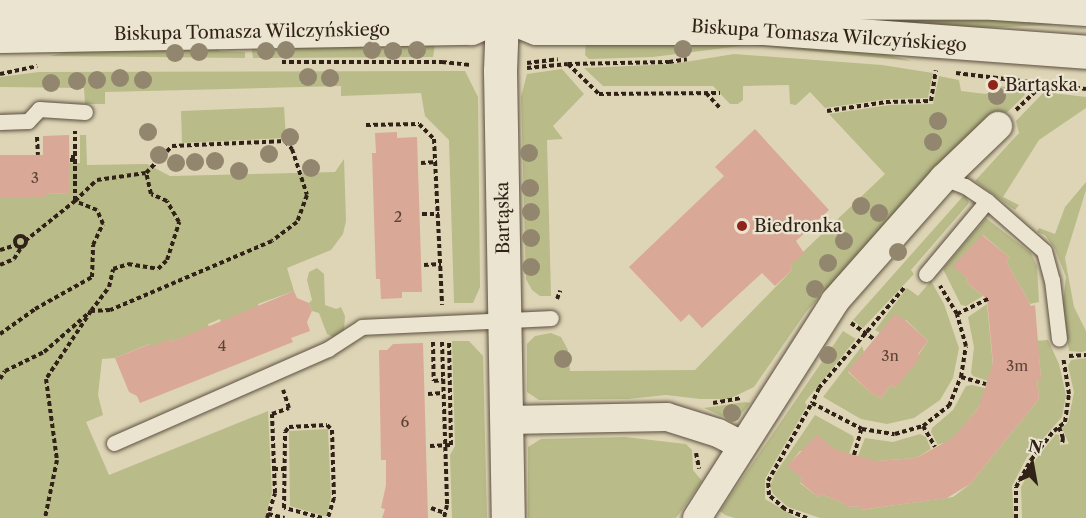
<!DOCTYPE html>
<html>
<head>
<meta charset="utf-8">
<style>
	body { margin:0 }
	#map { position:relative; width:1086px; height:518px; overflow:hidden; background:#ded5b6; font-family:"Libre Caslon Text",serif }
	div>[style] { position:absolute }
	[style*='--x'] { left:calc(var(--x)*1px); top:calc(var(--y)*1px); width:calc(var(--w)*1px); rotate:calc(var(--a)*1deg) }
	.green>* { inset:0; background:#b9bb89 }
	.building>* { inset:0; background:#d9a896 }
	.path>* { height:4px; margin-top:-2px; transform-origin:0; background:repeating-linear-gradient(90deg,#312217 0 4.5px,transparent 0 7.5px) }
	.path>.ring { margin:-2px; padding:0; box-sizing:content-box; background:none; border:4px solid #312217; border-radius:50% }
	.roads { filter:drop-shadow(0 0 2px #5c4f3f) drop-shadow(0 0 2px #5c4f3f) }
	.service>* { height:15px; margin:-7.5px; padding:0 7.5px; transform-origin:7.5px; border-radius:7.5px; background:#eae4d0 }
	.minor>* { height:28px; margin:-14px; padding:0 14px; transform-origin:14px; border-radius:14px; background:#eae4d0 }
	.tertiary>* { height:33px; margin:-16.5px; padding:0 16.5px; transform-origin:16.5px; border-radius:16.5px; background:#eae4d0 }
	.trees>* { width:18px; height:18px; margin:-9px; border-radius:50%; background:#92876e }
	.dots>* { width:16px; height:16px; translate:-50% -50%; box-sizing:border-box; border:3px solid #eae4d0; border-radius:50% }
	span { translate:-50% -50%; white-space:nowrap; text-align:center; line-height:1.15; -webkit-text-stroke:4.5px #eae4d0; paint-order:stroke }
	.number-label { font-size:15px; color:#5b4437 }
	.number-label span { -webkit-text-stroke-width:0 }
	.street-label { font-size:18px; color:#312217 }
	.poi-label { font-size:18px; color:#312217 }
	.left { translate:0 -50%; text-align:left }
	.north { position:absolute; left:1002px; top:434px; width:60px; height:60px; -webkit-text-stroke:4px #eae4d0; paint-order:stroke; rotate:11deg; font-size:16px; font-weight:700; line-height:24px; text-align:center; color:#312217 }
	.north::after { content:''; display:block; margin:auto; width:21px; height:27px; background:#312217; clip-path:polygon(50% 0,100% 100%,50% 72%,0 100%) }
</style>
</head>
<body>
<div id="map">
	<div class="green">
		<i style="clip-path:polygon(830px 16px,1053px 21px,1052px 25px,958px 29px)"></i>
		<i style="clip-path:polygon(586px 41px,761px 42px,876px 52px,912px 61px,748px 45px,653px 57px,589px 59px,585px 55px)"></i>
		<i style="clip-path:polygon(219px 45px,219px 51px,245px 52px,245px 58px,50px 56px,91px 46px)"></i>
		<i style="clip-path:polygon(251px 45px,435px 45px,433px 57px,253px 58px)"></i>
		<i style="clip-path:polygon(734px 54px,882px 65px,933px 73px,928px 98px,888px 99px,825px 108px,810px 92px,796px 105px,790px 104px,789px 85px,743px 86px,743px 100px,738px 104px,730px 104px,713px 86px,603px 86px,584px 68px,673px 64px)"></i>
		<i style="clip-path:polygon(562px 69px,584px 94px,553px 126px,563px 139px,547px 140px,551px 296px,540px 296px,532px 290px,526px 279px,521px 97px,527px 74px)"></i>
		<i style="clip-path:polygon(465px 71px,478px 97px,480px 287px,473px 303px,454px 303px,449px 140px,425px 116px,421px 93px,341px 96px,341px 86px,105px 92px,105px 104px,85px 104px,84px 88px,0 87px,0 77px,39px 72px)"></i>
		<i style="clip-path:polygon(939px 76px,959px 80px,961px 91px,986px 94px,999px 86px,1023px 89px,1025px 95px,997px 122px,988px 115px,953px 151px,806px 312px,754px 387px,729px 399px,700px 399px,666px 395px,628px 399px,539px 400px,527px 392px,527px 344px,535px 336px,551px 333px,561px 337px,568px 350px,570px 371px,695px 370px,792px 270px,790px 266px,803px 252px,885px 174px,829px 114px,889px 105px,933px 104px)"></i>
		<i style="clip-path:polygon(1044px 92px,1086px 97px,1086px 108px,1039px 140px,1003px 197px,1019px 205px,1015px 210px,975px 181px,1019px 133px,1016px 121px)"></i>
		<i style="clip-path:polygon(284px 107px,286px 138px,182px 143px,181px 111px)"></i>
		<i style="clip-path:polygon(80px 135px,86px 135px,87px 165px,147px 164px,170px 176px,335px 172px,344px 159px,346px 221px,343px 234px,331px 250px,287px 268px,294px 291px,258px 304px,259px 307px,221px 322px,220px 319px,208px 324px,209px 327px,171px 342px,170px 339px,152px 350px,149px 344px,115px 358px,102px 359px,98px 395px,103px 415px,86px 422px,109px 475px,268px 411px,272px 493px,265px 518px,0 518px,0 197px,45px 197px,46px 194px,70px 193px,69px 163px,80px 163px)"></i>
		<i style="clip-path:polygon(1086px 182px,1086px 190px,1065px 258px,1074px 307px,1086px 331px,1086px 351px,1082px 352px,1069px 351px,1063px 303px,1066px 277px,1055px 249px,1045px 235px,1037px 232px,1039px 228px,1055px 234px,1065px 207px)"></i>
		<i style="clip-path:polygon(965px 194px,969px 203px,911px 270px,914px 274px,863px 328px,853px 320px)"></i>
		<i style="clip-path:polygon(986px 218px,1031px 253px,1037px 266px,1039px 302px,1030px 304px,1006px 261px,1009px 257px,983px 235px,954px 266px,968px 279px,966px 282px,983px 296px,966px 306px,961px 305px,943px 269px)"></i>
		<i style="clip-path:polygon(317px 268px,324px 274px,325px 305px,336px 309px,341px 307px,345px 316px,344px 330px,333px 337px,327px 334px,319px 313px,312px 311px,309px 303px,312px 300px,307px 280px,309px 272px)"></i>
		<i style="clip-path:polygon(931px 281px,944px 304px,959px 348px,953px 378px,940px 400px,914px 418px,887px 424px,861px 419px,823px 397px,862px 346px,864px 352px,848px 372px,871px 393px,881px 398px,891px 385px,895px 388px,928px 341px,906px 320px,880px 333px,875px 330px,907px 288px,918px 296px)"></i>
		<i style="clip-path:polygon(987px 304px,994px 376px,988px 381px,973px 376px,971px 373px,974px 347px,968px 317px)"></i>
		<i style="clip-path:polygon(843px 331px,856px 339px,805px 402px,807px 406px,765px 479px,765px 499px,797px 518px,735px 518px,725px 515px,720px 511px)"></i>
		<i style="clip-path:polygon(1048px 340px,1059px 364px,1066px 395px,1062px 417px,1027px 457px,1012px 486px,1014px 518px,820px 518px,788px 507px,773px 494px,770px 486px,775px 474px,815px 415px,853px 436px,854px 440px,849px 454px,800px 451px,788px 466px,803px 479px,800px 483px,818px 497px,821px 494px,845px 504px,846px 507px,860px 506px,861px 510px,953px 497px,970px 484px,1039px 399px,1037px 379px,1041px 378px,1039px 356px,1034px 341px)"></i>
		<i style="clip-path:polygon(452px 341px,469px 341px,483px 356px,487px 518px,452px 518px,450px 455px,455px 446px)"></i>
		<i style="clip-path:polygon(1086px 358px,1086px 518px,1022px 518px,1021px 487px,1036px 459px,1056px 434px,1059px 435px,1060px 445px,1069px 444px,1062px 428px,1068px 422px,1074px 392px,1068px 366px,1071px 360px)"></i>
		<i style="clip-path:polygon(972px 385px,985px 388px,987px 397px,947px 446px,943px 443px,938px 445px,931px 432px,932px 428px,953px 410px,966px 386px)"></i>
		<i style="clip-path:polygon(745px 402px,750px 403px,739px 417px,724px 417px,704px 408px)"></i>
		<i style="clip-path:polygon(328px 429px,331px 497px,327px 515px,324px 516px,290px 506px,289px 431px)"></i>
		<i style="clip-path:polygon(920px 434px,926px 437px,931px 449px,916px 458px,863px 462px,858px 456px,865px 438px,893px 442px)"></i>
		<i style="clip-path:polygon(625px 437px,686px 444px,692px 450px,693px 470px,702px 481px,676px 518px,528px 518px,528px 447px,541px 439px)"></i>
	</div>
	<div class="building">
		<i style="clip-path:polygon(755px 129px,829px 210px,796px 241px,804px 253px,790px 266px,792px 270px,775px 286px,762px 273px,702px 328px,689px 314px,681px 322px,629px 267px,724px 176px,715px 167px)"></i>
		<i style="clip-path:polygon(397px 132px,397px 138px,417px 137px,422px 292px,402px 292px,402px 298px,381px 299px,380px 279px,376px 279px,372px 153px,376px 153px,375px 133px)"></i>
		<i style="clip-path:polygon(69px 135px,70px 193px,46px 194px,46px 197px,0 197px,0 155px,43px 155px,43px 136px)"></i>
		<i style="clip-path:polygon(982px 235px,1009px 257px,1006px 261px,1031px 306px,1035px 305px,1041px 379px,1037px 379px,1039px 399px,970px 484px,947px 498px,860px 510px,860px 506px,845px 507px,845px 504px,821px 494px,818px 497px,800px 482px,803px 479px,787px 466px,817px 435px,834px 449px,876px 461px,916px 458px,953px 438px,979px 407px,993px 363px,987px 299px,966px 282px,968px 279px,953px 266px)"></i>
		<i style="clip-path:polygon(294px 291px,297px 298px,309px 303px,312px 311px,307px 322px,310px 331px,291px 338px,293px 342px,140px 403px,137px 396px,129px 392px,115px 358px,150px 344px,151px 347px,170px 339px,171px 342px)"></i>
		<i style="clip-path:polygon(895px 314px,905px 320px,928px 341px,918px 354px,921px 357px,895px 388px,891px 385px,881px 398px,871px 393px,848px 371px)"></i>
		<i style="clip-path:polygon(423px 343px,428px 518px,382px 518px,385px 509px,381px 508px,386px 485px,386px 460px,381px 460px,379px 350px,387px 350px,393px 344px)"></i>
	</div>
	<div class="path">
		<i style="--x:282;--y:62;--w:160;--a:0"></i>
		<i style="--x:442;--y:62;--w:30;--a:6"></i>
		<i style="--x:527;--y:63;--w:31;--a:-7"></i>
		<i style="--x:568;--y:64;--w:43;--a:44.1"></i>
		<i style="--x:599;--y:94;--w:121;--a:-0.5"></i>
		<i style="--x:527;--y:68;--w:41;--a:-5.6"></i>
		<i style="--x:568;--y:64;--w:101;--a:-1.1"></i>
		<i style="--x:669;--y:62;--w:18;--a:-9"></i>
		<i style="--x:956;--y:73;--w:131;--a:7"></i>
		<i style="--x:0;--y:74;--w:38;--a:-12"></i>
		<i style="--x:706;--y:93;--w:21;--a:47"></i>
		<i style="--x:1016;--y:110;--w:35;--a:-44"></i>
		<i style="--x:827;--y:111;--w:60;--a:-8.7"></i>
		<i style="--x:886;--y:102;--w:45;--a:-1.3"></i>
		<i style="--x:931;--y:101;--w:31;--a:-81"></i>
		<i style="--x:366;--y:125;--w:53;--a:-1.1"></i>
		<i style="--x:419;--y:124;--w:21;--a:45"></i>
		<i style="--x:434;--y:139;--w:166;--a:87.2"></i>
		<i style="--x:37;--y:137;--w:18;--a:87"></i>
		<i style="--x:70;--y:160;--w:3;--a:0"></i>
		<i style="--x:73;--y:160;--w:6;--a:-90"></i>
		<i style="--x:73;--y:154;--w:3;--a:-18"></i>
		<i style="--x:421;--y:163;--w:16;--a:-4"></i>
		<i style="--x:422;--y:214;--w:17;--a:0"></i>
		<i class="ring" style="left:14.5px;top:235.5px;width:7px;height:7px"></i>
		<i style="--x:25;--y:241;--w:64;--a:-38.7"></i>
		<i style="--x:75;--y:201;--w:70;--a:-90"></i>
		<i style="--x:0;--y:250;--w:17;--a:-17"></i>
		<i style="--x:0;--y:265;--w:15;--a:-23"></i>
		<i style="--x:14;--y:259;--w:15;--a:-58"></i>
		<i style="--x:424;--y:265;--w:17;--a:-3"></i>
		<i style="--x:904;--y:288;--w:131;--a:130.4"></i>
		<i style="--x:819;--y:388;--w:17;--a:115"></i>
		<i style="--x:812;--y:403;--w:56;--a:27.5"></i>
		<i style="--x:862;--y:429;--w:33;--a:9"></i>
		<i style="--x:895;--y:434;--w:29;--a:-16"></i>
		<i style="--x:923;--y:426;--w:33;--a:-38"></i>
		<i style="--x:949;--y:406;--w:31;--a:-68"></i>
		<i style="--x:961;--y:377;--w:31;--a:-81"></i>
		<i style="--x:966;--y:346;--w:33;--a:-106"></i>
		<i style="--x:957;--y:314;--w:33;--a:-121"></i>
		<i style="--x:557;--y:299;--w:9;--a:-69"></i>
		<i style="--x:957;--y:314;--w:37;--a:-26"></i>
		<i style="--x:851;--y:323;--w:29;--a:35"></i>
		<i style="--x:0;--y:334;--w:43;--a:-35.5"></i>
		<i style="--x:35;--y:309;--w:65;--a:-29.3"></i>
		<i style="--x:92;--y:277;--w:32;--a:-88"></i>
		<i style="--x:93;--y:245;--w:23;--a:-65"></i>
		<i style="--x:103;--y:224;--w:15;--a:-113"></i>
		<i style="--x:97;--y:210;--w:24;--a:-158"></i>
		<i style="--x:75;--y:201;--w:30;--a:-44"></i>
		<i style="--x:97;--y:180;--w:49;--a:-8.1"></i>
		<i style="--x:146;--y:173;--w:37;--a:-46"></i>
		<i style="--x:172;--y:146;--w:113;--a:-2.5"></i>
		<i style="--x:285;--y:141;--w:11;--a:49"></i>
		<i style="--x:292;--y:149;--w:48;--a:71.9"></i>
		<i style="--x:307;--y:195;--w:29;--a:110"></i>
		<i style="--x:297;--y:222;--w:31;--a:143"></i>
		<i style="--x:272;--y:241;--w:176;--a:156.9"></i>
		<i style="--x:110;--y:310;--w:19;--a:177"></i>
		<i style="--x:91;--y:311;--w:82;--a:123.5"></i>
		<i style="--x:46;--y:379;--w:82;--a:82.3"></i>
		<i style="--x:57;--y:460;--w:59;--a:101.7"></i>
		<i style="--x:433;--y:342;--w:39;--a:89"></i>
		<i style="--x:434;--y:381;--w:9;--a:-6"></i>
		<i style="--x:442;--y:342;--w:163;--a:88.2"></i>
		<i style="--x:447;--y:505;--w:13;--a:103"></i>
		<i style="--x:1069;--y:356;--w:17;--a:-3"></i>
		<i style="--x:961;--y:377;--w:26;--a:16"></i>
		<i style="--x:0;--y:379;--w:9;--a:-58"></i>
		<i style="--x:5;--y:371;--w:43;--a:-26"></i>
		<i style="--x:44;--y:352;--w:62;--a:-41.1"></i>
		<i style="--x:91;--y:311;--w:30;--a:-53"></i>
		<i style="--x:109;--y:287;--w:18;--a:-77"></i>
		<i style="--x:113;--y:269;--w:16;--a:-18"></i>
		<i style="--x:128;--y:264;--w:30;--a:9"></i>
		<i style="--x:158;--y:269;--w:13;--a:-45"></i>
		<i style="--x:167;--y:260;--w:40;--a:-72"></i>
		<i style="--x:179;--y:222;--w:24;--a:-120"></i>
		<i style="--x:167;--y:201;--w:17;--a:-156"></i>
		<i style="--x:151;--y:194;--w:22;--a:-103"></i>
		<i style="--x:428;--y:394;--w:15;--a:-4"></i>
		<i style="--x:713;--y:403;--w:28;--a:-10"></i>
		<i style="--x:923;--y:426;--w:24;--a:60"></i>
		<i style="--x:1059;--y:427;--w:12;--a:70"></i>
		<i style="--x:1063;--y:438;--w:6;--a:99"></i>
		<i style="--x:430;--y:446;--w:21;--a:-3"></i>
		<i style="--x:451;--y:445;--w:104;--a:-91.1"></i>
		<i style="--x:696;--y:453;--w:16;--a:79"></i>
		<i style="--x:854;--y:455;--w:26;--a:-74"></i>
		<i style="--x:274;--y:469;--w:12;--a:0"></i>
		<i style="--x:431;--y:508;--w:15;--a:20"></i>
		<i style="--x:268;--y:514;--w:17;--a:13"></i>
		<i style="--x:267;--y:518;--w:26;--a:-72"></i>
		<i style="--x:275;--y:493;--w:79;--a:-92.2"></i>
		<i style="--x:272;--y:414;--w:18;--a:-19"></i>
		<i style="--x:289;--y:408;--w:19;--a:-108"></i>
		<i style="--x:322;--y:518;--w:39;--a:-165"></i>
		<i style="--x:284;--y:508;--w:76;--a:-89.2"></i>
		<i style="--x:285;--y:432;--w:6;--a:-51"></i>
		<i style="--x:289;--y:427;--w:38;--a:-3"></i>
		<i style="--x:327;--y:425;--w:7;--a:45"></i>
		<i style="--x:332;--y:430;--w:68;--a:88.3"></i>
		<i style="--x:334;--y:498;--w:21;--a:107"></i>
		<i style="--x:807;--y:518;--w:24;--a:-158"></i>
		<i style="--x:785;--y:509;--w:21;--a:-139"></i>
		<i style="--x:769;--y:495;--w:14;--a:-94"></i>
		<i style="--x:768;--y:481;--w:90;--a:-60.6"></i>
		<i style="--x:1016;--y:518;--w:31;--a:-90"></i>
		<i style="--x:1016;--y:487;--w:31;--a:-61"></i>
		<i style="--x:1031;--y:460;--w:37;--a:-52"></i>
		<i style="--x:1054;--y:431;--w:14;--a:-39"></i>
		<i style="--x:1065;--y:422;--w:28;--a:-82"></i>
		<i style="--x:1069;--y:394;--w:37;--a:-99"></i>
	</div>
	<div class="roads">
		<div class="service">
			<i style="--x:0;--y:122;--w:28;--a:-2"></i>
			<i style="--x:28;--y:121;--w:16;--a:-47"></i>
			<i style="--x:39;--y:109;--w:46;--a:3.7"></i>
			<i style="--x:944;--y:178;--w:22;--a:21"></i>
			<i style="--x:965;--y:186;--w:27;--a:34"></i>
			<i style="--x:987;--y:201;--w:76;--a:41.3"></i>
			<i style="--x:1044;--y:251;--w:30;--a:75"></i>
			<i style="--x:1052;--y:280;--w:59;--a:83.2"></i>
			<i style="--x:926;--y:274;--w:95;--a:-50.1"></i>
			<i style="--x:114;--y:443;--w:234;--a:-23.7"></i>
			<i style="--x:328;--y:349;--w:40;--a:-32.9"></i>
			<i style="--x:362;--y:327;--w:189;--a:-2.7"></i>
		</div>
		<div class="minor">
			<i style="--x:507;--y:420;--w:160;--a:-1.1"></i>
			<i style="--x:667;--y:417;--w:53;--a:17.4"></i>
			<i style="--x:718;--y:433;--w:27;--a:27"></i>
			<i style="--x:697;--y:518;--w:257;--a:-57.5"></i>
			<i style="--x:835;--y:301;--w:164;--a:-48.5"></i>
			<i style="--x:944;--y:178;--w:75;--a:-43.9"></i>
		</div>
		<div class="tertiary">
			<i style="--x:0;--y:11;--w:471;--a:-1.1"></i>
			<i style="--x:471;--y:2;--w:70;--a:21.8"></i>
			<i style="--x:536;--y:28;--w:227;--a:0"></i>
			<i style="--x:763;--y:28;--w:324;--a:4.2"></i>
			<i style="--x:502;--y:16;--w:55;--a:92.1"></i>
			<i style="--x:500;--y:71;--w:447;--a:89"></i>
			<i style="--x:0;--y:36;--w:471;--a:-1"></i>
			<i style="--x:471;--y:28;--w:67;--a:-22.8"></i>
			<i style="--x:533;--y:2;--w:461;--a:0.1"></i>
			<i style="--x:994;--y:3;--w:92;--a:3.7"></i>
		</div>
	</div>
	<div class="trees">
		<i style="left:683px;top:49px"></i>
		<i style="left:286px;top:50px"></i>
		<i style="left:372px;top:50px"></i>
		<i style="left:417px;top:50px"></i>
		<i style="left:266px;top:51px"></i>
		<i style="left:393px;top:51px"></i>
		<i style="left:199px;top:52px"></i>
		<i style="left:175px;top:53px"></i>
		<i style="left:308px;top:77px"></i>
		<i style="left:120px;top:78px"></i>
		<i style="left:330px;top:78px"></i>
		<i style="left:97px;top:80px"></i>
		<i style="left:143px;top:80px"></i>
		<i style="left:77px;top:81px"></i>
		<i style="left:51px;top:83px"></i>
		<i style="left:997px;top:96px"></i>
		<i style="left:938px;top:121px"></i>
		<i style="left:148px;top:132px"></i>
		<i style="left:290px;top:137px"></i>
		<i style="left:933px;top:142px"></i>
		<i style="left:529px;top:153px"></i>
		<i style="left:269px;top:154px"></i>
		<i style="left:159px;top:155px"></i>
		<i style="left:215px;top:161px"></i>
		<i style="left:195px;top:162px"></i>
		<i style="left:176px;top:163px"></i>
		<i style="left:311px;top:168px"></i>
		<i style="left:239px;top:171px"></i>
		<i style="left:530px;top:188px"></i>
		<i style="left:861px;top:206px"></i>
		<i style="left:531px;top:212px"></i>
		<i style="left:879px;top:213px"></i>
		<i style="left:531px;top:238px"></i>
		<i style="left:844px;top:241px"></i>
		<i style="left:898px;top:252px"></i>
		<i style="left:828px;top:263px"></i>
		<i style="left:531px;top:267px"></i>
		<i style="left:815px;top:289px"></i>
		<i style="left:828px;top:355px"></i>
		<i style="left:563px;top:359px"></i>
		<i style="left:732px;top:413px"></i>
	</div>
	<div class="dots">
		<i style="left:993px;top:85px;background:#8f2418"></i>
		<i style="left:742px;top:226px;background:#8f2418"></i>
	</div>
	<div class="number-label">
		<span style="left:35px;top:178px">3</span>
		<span style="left:398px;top:217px">2</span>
		<span style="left:222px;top:346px">4</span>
		<span style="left:890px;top:356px">3n</span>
		<span style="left:1017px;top:366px">3m</span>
		<span style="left:405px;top:422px">6</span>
	</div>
	<div class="street-label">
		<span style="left:252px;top:32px;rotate:-1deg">Biskupa Tomasza Wilczyńskiego</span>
		<span style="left:829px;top:36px;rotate:4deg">Biskupa Tomasza Wilczyńskiego</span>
		<span style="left:503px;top:218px;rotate:-91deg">Bartąska</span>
	</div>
	<div class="poi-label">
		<span class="left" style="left:1005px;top:85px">Bartąska</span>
		<span class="left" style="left:754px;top:226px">Biedronka</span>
	</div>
	<div class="north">N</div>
</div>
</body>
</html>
